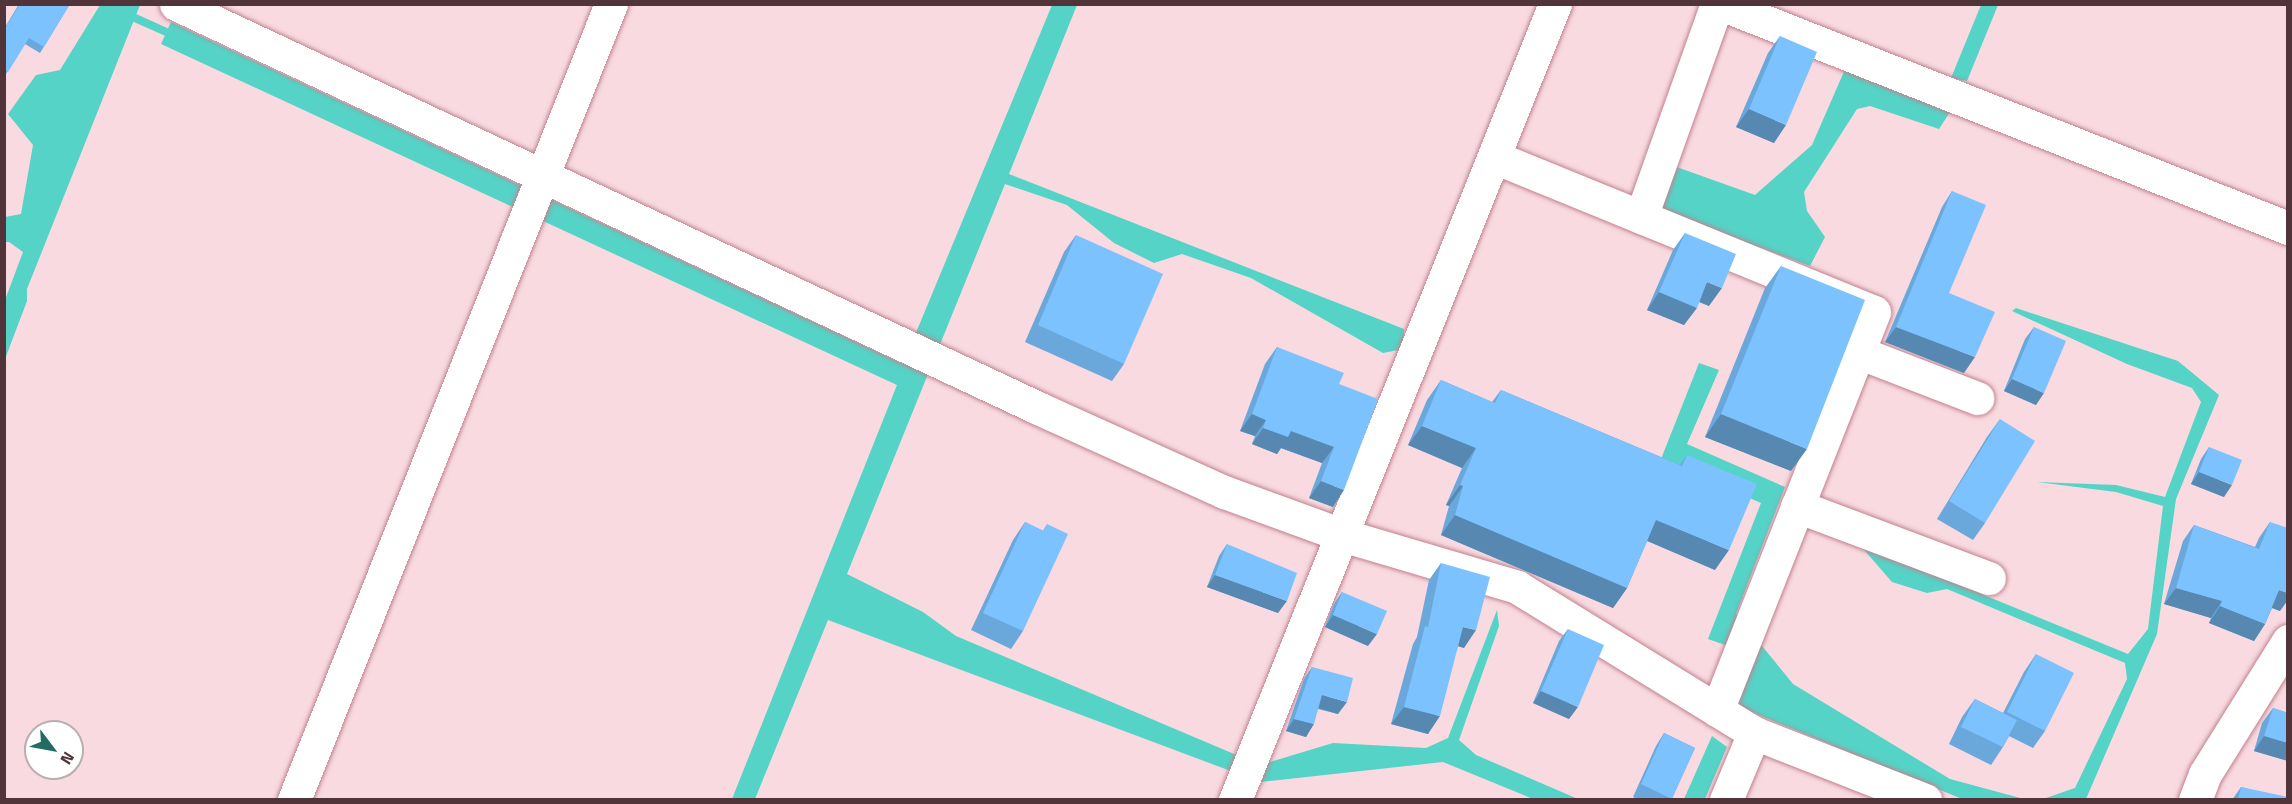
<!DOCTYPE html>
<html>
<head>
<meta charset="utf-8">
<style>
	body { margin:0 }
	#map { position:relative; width:2292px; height:804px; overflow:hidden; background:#f8dae0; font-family:"Titillium Web",sans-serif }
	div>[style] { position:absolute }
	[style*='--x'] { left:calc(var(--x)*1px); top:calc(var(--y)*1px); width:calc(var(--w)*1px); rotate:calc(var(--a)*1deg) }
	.water>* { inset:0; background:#54d3c6 }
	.stream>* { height:8px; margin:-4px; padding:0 4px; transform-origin:4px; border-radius:4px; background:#54d3c6 }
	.roads { filter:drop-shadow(0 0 2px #c2808d) drop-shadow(0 0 2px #c2808d) }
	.minor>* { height:33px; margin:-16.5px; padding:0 16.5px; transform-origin:16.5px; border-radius:16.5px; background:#fff }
	.wall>* { inset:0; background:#6aa7db }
	.shaded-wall>* { inset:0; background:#5688b2 }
	.building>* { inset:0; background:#7bc2ff }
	span { translate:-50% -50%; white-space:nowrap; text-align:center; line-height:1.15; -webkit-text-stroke:5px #fff; paint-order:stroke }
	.frame { position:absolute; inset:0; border:6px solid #503439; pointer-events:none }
	.north { position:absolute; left:24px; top:720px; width:60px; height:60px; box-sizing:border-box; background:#fff; border:2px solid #b9aeb0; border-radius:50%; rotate:122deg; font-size:16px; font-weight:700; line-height:24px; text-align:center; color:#503439 }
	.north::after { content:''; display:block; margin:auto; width:21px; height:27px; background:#236c65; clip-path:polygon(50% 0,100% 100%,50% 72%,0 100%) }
</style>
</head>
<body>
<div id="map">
	<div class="water">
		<i style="clip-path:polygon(100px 5px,140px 5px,27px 289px,27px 301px,5px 359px,5px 300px,23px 252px,9px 242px,5px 242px,5px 217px,21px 214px,33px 145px,8px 114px,36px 75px,60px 70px)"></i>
		<i style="clip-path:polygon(1052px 5px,1077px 5px,1009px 174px,1404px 329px,1403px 349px,1383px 353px,1251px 278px,1182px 254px,1154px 263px,1114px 243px,1067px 205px,1005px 184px,847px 574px,923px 612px,956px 636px,1260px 765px,1333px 743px,1426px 748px,1448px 738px,1497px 610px,1499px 626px,1459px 740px,1476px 755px,1578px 799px,1533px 799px,1443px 762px,1260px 782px,828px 620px,755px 799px,732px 799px,897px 385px,161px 44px,171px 22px,903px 364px)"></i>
		<i style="clip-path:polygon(1981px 5px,1998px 5px,1967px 81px,1951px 78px)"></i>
		<i style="clip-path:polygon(1846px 67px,1950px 112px,1939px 129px,1870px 106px,1857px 109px,1804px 192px,1807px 211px,1825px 237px,1810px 266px,1659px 210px,1671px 165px,1755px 195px,1812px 145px)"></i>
		<i style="clip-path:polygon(2016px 308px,2178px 361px,2219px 395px,2176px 499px,2157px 634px,2086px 799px,2043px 799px,2075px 788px,2127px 679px,2125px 663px,1947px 589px,1927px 593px,1892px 582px,1859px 544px,2128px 654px,2148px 629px,2163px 506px,2116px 492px,2037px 482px,2116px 485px,2165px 497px,2201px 402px,2192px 388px,2127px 364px,2012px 311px)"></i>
		<i style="clip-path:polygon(1699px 363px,1719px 370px,1687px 444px,1785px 487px,1736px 614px,1793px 684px,1950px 779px,2024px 799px,1962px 799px,1735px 705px,1728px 646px,1708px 639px,1761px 503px,1661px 459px)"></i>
		<i style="clip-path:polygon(1712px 736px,1727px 747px,1705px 799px,1684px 799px)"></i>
	</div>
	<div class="stream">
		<i style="--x:135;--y:18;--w:34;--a:24"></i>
	</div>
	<div class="roads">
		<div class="minor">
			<i style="--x:176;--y:4;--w:952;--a:25.11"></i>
			<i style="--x:1038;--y:408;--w:204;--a:24.3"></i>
			<i style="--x:1224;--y:492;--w:126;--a:20"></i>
			<i style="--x:1342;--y:535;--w:183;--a:16.5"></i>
			<i style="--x:1517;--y:587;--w:278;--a:31.6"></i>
			<i style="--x:1754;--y:733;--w:184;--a:21.4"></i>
			<i style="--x:1721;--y:4;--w:610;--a:21.56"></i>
			<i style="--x:1494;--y:157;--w:410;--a:22.2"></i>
			<i style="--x:1874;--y:312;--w:428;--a:111.5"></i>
			<i style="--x:1641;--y:217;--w:226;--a:-70.4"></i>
			<i style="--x:1858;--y:352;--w:128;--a:21.1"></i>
			<i style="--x:1797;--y:506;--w:205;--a:20.6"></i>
			<i style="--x:294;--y:800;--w:857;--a:-68.29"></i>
			<i style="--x:1235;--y:800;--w:858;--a:-68.1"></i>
			<i style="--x:1726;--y:800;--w:73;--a:-67.3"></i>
			<i style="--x:2195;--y:800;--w:28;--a:-69"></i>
			<i style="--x:2205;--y:774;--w:157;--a:-58"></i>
		</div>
	</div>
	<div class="wall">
		<i style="clip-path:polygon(19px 4px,70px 4px,40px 53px,25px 44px,4px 77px,4px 29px)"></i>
		<i style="clip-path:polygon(1780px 36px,1774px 143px,1736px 127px,1768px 53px)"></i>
		<i style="clip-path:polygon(1952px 191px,1949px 293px,1964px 373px,1885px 342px,1942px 207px)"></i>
		<i style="clip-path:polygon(1685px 233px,1709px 306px,1699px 302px,1684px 325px,1647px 310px,1673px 250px)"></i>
		<i style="clip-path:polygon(1076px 235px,1124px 364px,1112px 381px,1025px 342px,1064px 252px)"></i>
		<i style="clip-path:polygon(1781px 266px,1791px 471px,1705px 437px,1765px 288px)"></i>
		<i style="clip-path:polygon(2034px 327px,2036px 405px,2004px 391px,2025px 339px)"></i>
		<i style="clip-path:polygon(1277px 347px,1339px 384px,1333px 507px,1309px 498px,1322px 463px,1281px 448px,1277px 454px,1252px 444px,1255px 436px,1240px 431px,1265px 364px)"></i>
		<i style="clip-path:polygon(1441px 380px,1492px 402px,1501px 390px,1680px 465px,1687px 455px,1715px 570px,1647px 541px,1627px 588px,1613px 608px,1441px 535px,1449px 506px,1446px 505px,1462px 468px,1408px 445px,1427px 400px)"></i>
		<i style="clip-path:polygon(2000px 419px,1985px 523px,1973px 540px,1937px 519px,1987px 437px)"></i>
		<i style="clip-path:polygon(2209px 447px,2224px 497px,2191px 484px,2201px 459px)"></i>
		<i style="clip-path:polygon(1025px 522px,1043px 531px,1047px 524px,1023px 631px,1011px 649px,971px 630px,1013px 540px)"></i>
		<i style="clip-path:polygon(2270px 522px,2280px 611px,2272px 608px,2265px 624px,2254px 641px,2209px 623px,2211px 618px,2164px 604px,2183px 541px,2194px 525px,2255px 547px,2259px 538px)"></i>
		<i style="clip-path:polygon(1227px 544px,1278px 613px,1207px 587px,1219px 556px)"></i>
		<i style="clip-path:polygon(1441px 563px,1464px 648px,1458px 646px,1428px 734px,1391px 724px,1413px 644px,1417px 637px,1429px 580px)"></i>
		<i style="clip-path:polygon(1342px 592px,1368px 646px,1325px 627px,1334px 604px)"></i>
		<i style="clip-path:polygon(1568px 629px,1569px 719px,1533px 703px,1559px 641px)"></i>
		<i style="clip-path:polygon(2036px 654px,2045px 731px,2033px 748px,2009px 736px,2003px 747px,1991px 765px,1949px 744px,1962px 717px,1975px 699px,2003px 713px,2024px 672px)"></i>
		<i style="clip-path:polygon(1312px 667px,1338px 714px,1318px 709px,1306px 737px,1286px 731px,1304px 679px)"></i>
		<i style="clip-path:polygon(2273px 708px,2288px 713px,2288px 761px,2254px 751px,2262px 723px)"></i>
		<i style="clip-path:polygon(1664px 733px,1695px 748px,1671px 800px,1639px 800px,1633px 797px,1656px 746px)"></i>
		<i style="clip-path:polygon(2241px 787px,2288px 800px,2232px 800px)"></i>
	</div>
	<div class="shaded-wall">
		<i style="clip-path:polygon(1749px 109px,1786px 125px,1774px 143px,1736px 127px)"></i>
		<i style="clip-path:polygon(1707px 282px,1722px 288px,1709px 306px,1695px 300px)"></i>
		<i style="clip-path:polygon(1659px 292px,1697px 308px,1684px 325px,1647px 310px)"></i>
		<i style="clip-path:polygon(1896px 327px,1975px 357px,1964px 373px,1885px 342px)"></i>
		<i style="clip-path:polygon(2012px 379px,2044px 393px,2036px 405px,2004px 391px)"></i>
		<i style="clip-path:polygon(1252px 414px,1266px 420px,1255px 436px,1240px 431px)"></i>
		<i style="clip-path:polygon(1721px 414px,1807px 449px,1791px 471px,1705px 437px)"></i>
		<i style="clip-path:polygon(1422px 426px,1476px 448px,1462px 468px,1408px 445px)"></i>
		<i style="clip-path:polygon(1263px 428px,1291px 431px,1334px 447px,1322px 463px,1281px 448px,1277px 454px,1252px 444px)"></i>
		<i style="clip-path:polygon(2199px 472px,2232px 485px,2224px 497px,2191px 484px)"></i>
		<i style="clip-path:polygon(1321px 481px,1344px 490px,1333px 507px,1309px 498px)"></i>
		<i style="clip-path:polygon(1460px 485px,1463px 486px,1449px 506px,1446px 505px)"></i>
		<i style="clip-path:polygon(1455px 515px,1627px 588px,1613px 608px,1441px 535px)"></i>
		<i style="clip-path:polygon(1656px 520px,1729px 550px,1715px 570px,1643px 539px)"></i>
		<i style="clip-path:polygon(1215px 575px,1287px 601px,1278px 613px,1207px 587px)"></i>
		<i style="clip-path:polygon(2176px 588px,2222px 601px,2211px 618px,2164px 604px)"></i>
		<i style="clip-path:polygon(2279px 590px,2288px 593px,2288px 600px,2280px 611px,2267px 606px)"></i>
		<i style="clip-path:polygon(2220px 606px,2265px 624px,2254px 641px,2209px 623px)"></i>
		<i style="clip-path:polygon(1333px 615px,1377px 634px,1368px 646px,1325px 627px)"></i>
		<i style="clip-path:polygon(1463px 627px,1476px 630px,1464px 648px,1451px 644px)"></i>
		<i style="clip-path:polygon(1541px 691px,1578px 707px,1569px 719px,1533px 703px)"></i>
		<i style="clip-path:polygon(1322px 695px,1347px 702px,1338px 714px,1314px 707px)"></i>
		<i style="clip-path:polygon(1404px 707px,1440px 716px,1428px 734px,1391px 724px)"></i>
		<i style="clip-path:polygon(1294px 719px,1314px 724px,1306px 737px,1286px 731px)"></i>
		<i style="clip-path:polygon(2264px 736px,2288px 743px,2288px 761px,2254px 751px)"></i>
	</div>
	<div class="building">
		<i style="clip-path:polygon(20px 4px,70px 4px,44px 47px,29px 38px,8px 72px,4px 69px,4px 30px)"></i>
		<i style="clip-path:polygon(1780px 36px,1817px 52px,1786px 125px,1749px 109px)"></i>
		<i style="clip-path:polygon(1952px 191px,1986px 205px,1949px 293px,1995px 312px,1975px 357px,1896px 327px)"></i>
		<i style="clip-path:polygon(1685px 233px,1736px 254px,1722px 288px,1707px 282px,1697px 308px,1659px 292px)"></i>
		<i style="clip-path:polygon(1076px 235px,1163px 274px,1124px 364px,1038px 325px)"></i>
		<i style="clip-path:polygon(1781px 266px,1865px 300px,1807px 449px,1721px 414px)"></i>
		<i style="clip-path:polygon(2034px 327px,2066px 341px,2044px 393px,2012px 379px)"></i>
		<i style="clip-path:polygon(1277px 347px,1344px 373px,1339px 384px,1378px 399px,1344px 490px,1321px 481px,1334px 447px,1291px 431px,1288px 437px,1263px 428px,1266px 420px,1252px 414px)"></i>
		<i style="clip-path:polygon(1441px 380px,1495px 403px,1501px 390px,1682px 466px,1687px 455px,1757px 484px,1729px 550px,1656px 520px,1627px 588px,1455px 515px,1463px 486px,1460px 485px,1476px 448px,1422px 426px)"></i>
		<i style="clip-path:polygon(2000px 419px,2035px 441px,1985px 523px,1949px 501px)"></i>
		<i style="clip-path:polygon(2209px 447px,2242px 460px,2232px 485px,2199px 472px)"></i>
		<i style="clip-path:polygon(1025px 522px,1044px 531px,1047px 524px,1068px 534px,1023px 631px,983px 613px)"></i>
		<i style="clip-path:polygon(2270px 522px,2288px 528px,2288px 593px,2279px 590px,2265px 624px,2220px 606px,2222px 601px,2176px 588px,2194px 525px,2259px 549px)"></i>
		<i style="clip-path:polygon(1227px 544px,1297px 573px,1287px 601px,1215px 575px)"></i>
		<i style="clip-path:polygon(1441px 563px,1490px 577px,1476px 630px,1463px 627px,1440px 716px,1404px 707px,1425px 626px,1428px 627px)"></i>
		<i style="clip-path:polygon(1342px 592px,1387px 611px,1377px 634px,1333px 615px)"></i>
		<i style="clip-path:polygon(1568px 629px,1604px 645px,1578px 707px,1541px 691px)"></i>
		<i style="clip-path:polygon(2036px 654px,2074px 673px,2045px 731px,2007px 712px)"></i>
		<i style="clip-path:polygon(1312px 667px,1353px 678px,1347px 702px,1322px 695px,1314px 724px,1294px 719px)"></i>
		<i style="clip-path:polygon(1975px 699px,2017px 720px,2003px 747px,1961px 727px)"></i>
		<i style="clip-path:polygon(2273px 708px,2288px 713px,2288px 743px,2264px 736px)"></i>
		<i style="clip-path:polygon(1664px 733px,1695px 748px,1672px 799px,1641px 784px)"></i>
		<i style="clip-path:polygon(2241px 787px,2288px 797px,2288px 800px,2238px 800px)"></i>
	</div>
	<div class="frame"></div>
	<div class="north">N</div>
</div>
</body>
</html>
